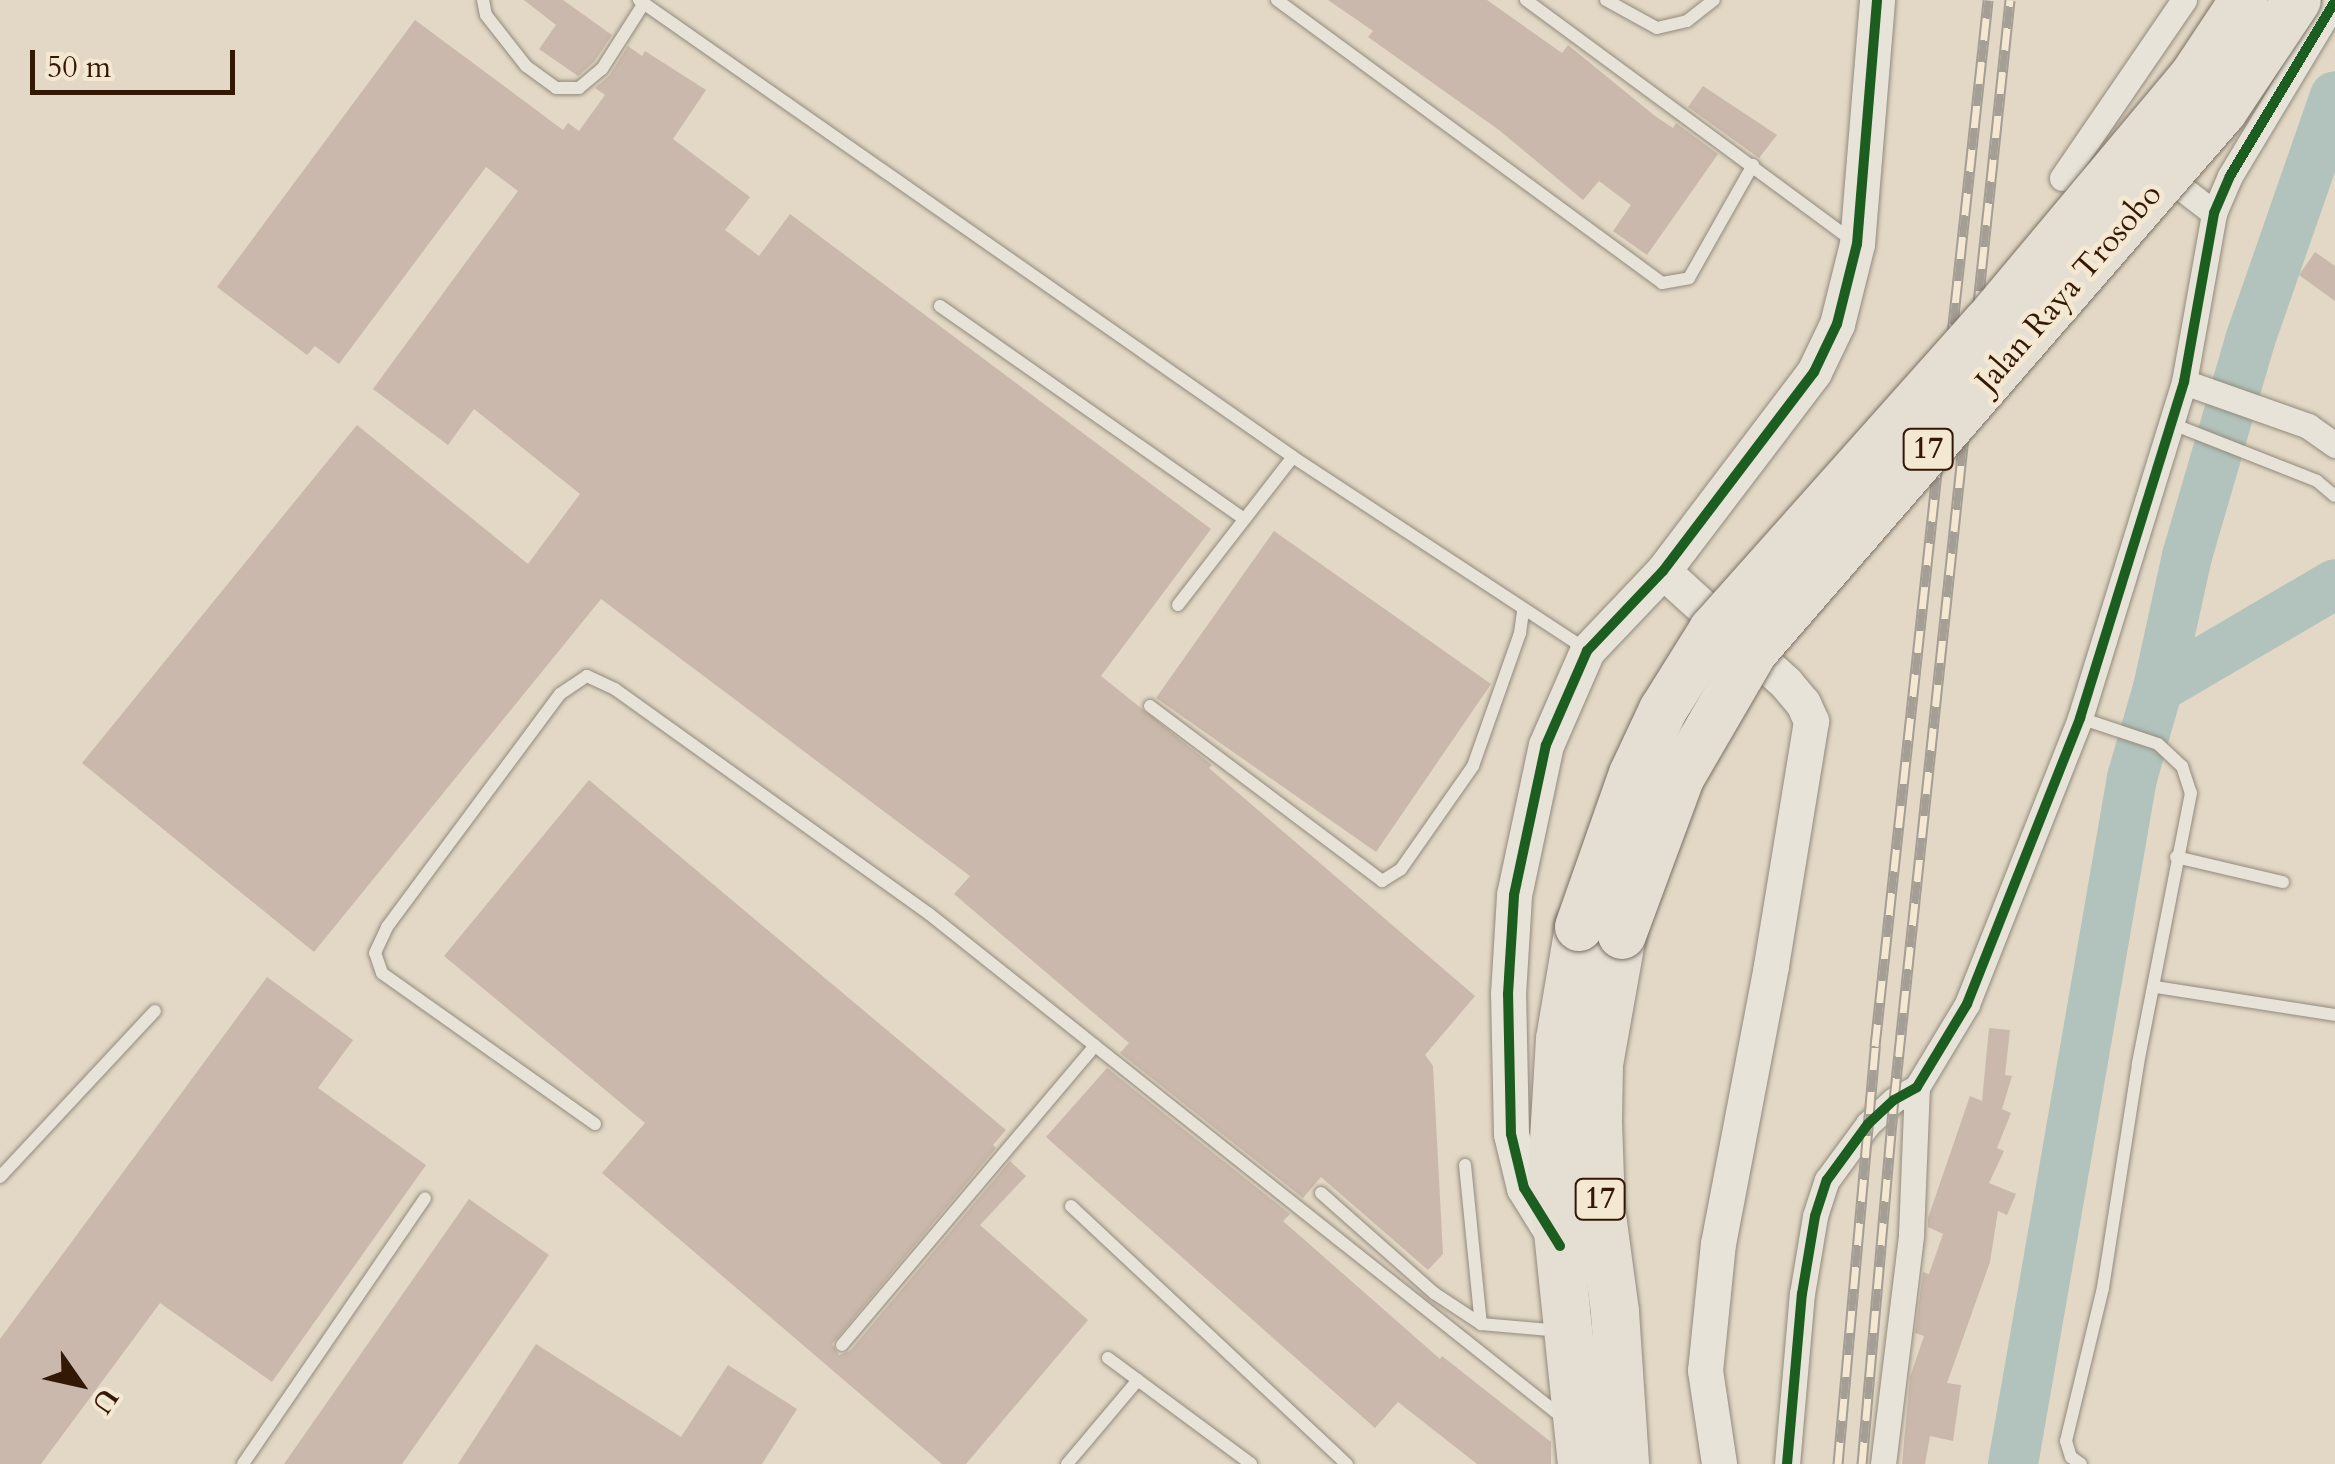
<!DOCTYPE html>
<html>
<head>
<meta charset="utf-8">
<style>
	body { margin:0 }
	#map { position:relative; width:2335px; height:1464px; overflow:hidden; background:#e2d8c5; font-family:Cardo,serif }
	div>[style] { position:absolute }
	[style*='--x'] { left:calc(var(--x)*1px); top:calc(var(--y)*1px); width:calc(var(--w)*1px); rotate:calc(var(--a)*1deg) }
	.river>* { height:50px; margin:-25px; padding:0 25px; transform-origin:25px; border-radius:25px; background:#b1c3bc }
	.building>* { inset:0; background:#c9b8ab }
	.roads { filter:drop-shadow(0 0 2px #938a7d) drop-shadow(0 0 2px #938a7d) }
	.lane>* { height:12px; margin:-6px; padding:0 6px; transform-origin:6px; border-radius:6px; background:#e8e3d9 }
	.street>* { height:25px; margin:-12.5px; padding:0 12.5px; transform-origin:12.5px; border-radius:12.5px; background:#e8e3d9 }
	.secondary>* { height:35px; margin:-17.5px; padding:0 17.5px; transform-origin:17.5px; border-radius:17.5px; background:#e8e3d9 }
	.highway>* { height:48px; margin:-24px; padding:0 24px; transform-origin:24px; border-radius:24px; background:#e4ded3 }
	.rail>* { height:11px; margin-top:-5.5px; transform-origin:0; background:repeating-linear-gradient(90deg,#f4e8d2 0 22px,#a59e95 0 44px); box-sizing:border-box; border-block:2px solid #a59e95 }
	.bridges { filter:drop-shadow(0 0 2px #7a7064) drop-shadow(0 0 2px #7a7064) }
	.highway-bridge>* { height:48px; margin:-24px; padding:0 24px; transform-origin:24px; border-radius:24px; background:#e4ded3 }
	.cycleway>* { height:10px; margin:-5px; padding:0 5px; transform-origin:5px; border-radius:5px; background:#1b5e20 }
	span { translate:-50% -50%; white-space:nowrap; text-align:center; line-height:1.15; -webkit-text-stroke:10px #f4e8d2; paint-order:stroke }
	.shield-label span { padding:2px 8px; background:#f4e8d2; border:2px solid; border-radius:8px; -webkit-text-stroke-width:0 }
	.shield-label { font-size:30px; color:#331805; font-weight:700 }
	.street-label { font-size:32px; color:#331805 }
	.north { position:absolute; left:30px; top:1334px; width:100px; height:100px; -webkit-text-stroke:8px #f4e8d2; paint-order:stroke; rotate:124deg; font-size:28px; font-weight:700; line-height:40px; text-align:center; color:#331805 }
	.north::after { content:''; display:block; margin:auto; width:35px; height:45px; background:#331805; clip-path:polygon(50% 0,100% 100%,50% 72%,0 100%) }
	.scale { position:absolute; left:30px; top:50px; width:205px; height:45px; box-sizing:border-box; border:5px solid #331805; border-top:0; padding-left:12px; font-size:30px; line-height:35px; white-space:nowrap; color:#331805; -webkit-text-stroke:8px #f4e8d2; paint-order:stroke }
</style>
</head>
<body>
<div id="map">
	<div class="river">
		<i style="--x:2158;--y:688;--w:135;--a:-77.6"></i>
		<i style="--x:2187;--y:556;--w:225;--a:-73.7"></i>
		<i style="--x:2250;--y:340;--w:258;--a:-70.8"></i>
		<i style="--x:2013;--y:1464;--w:696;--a:-80.16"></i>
		<i style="--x:2132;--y:778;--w:94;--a:-73.9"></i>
		<i style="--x:2158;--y:688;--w:205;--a:-30.4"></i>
	</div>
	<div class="building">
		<i style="clip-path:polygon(524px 0,563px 0,612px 35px,594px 62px,578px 76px,539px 49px,556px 25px)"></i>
		<i style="clip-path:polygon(1328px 0,1487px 0,1562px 53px,1568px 45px,1655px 116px,1673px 128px,1676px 123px,1718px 154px,1647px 255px,1613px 231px,1631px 205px,1599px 181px,1583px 200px,1499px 130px,1368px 37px,1373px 31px)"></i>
		<i style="clip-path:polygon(415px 20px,563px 130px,568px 123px,579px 131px,605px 95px,595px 88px,610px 75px,628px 46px,642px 56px,645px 51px,706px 90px,673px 139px,750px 197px,725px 230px,759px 256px,790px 214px,1211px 529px,1101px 676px,1212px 765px,1209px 768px,1475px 996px,1425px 1055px,1433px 1066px,1443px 1254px,1428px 1270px,1321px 1177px,1303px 1198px,1120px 1053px,1129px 1043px,954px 894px,970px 876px,601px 599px,314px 952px,82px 763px,357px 425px,528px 564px,580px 494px,474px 409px,448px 445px,373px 389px,518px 191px,486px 167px,339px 364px,315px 346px,307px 355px,217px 287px)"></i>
		<i style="clip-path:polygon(1703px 86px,1777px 135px,1759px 158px,1688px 107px)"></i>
		<i style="clip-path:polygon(2315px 252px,2335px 266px,2335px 301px,2299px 275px)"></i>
		<i style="clip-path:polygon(1274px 531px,1491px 684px,1376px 852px,1156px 698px)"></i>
		<i style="clip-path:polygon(589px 780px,1006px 1130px,993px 1145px,996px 1148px,832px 1344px,839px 1355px,850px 1351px,1010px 1161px,1026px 1176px,980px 1225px,1088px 1320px,966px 1464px,942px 1464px,602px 1173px,645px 1123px,444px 956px)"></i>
		<i style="clip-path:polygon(267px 977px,353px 1040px,318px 1088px,426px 1165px,272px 1382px,160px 1303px,41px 1464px,0 1464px,0 1339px)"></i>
		<i style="clip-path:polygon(1989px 1028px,2010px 1030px,2005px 1075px,2012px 1076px,2002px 1109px,2011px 1113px,1997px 1148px,2004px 1151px,1989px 1183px,2016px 1194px,2007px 1215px,1998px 1211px,1990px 1262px,1947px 1383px,1961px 1385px,1953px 1441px,1930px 1436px,1925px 1464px,1902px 1464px,1910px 1377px,1924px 1336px,1915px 1333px,1923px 1272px,1929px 1274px,1943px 1234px,1928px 1227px,1928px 1218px,1970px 1096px,1982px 1101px)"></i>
		<i style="clip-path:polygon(1107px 1068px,1290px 1214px,1283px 1221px,1440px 1359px,1442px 1356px,1551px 1442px,1551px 1464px,1477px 1464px,1398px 1402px,1375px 1428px,1046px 1137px)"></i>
		<i style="clip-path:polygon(469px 1199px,549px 1255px,402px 1464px,284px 1464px)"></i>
		<i style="clip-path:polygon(536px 1344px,681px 1437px,728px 1365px,797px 1409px,762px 1464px,458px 1464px)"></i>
	</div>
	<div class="roads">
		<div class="lane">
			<i style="--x:483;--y:0;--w:15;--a:79"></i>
			<i style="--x:486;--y:15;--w:65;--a:51.9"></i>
			<i style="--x:526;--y:66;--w:37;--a:36"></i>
			<i style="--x:556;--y:88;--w:23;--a:0"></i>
			<i style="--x:579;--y:88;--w:30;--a:-40"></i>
			<i style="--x:602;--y:69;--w:78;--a:-57.5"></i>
			<i style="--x:639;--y:0;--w:798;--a:34.94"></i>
			<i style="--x:1293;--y:457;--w:349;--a:33.3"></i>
			<i style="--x:1277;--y:0;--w:478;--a:36.3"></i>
			<i style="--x:1662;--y:283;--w:27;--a:-10"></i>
			<i style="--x:1689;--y:278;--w:130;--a:-60.5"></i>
			<i style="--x:1526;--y:0;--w:408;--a:36.4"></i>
			<i style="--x:1606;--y:0;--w:58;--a:28.8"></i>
			<i style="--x:1657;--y:28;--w:31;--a:-13"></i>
			<i style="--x:1687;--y:21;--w:34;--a:-38"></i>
			<i style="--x:940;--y:306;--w:371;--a:35"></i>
			<i style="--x:2170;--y:423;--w:158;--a:21.5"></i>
			<i style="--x:2317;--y:481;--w:23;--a:40"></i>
			<i style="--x:1178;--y:605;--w:187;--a:-52.2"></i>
			<i style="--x:1150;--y:706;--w:291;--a:37"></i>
			<i style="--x:1382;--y:881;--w:22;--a:-32"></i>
			<i style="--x:1401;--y:869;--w:126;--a:-55"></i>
			<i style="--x:1473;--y:766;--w:141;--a:-70.5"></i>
			<i style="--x:1520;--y:633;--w:21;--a:-82"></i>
			<i style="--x:2080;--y:718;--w:82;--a:18.4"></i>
			<i style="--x:2158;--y:744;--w:33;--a:43"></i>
			<i style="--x:2182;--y:766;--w:28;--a:72"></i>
			<i style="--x:2191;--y:793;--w:276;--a:101.1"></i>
			<i style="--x:2138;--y:1064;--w:227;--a:98.9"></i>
			<i style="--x:2103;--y:1288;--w:157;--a:103.6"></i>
			<i style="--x:2066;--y:1441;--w:17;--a:73"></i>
			<i style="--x:2071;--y:1457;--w:12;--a:35"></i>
			<i style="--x:2176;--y:857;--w:110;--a:13.2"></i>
			<i style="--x:2156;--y:987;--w:181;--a:8.9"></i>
			<i style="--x:595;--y:1124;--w:261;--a:-144.7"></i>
			<i style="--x:382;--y:973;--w:21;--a:-109"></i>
			<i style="--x:375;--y:953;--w:29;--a:-65"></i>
			<i style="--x:387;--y:927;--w:290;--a:-53.4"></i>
			<i style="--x:560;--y:694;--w:32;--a:-34"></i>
			<i style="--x:587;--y:676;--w:31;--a:25"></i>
			<i style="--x:615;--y:689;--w:385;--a:35.6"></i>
			<i style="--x:928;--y:913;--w:811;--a:38.49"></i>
			<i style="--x:1465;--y:1165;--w:160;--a:84.3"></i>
			<i style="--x:0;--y:1177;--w:227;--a:-47"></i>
			<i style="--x:1321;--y:1193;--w:151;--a:41.5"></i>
			<i style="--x:1434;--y:1293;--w:56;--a:33.4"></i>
			<i style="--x:1481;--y:1324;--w:80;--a:5"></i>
			<i style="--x:1071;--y:1206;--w:378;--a:43.1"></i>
			<i style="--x:842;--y:1345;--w:392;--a:-49.8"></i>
			<i style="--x:1108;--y:1358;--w:178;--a:36.5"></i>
			<i style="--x:243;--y:1464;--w:322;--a:-55.6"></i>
			<i style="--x:1067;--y:1464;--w:110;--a:-49.8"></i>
		</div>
		<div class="street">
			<i style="--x:2158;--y:170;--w:71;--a:37.5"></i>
			<i style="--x:2062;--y:178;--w:216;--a:-55.6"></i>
			<i style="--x:2184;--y:382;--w:132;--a:19.5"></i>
			<i style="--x:2308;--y:426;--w:33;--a:35"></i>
			<i style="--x:1787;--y:1464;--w:171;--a:-85"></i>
			<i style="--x:1802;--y:1294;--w:79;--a:-80.5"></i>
			<i style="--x:1815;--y:1216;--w:38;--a:-72"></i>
			<i style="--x:1827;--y:1180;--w:69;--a:-53.8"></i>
			<i style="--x:1868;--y:1124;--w:35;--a:-43"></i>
			<i style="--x:1894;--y:1100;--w:26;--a:-29"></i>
			<i style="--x:1917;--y:1087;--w:97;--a:-58.9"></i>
			<i style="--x:1967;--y:1004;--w:308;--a:-68.4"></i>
			<i style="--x:2080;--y:718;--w:352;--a:-72.8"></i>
			<i style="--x:2184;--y:382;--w:172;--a:-79.9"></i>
			<i style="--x:2214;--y:213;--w:40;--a:-66.6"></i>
			<i style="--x:2230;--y:176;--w:204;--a:-59"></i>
			<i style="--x:1883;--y:1464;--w:231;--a:-83"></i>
			<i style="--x:1911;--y:1235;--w:148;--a:-87.7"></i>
		</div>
		<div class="secondary">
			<i style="--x:1663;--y:571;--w:166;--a:42.3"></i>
			<i style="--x:1786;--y:683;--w:26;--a:50"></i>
			<i style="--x:1803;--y:703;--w:20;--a:66"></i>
			<i style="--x:1811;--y:721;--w:248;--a:99.3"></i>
			<i style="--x:1771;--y:966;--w:282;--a:100.8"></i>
			<i style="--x:1718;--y:1243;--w:128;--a:95.8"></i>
			<i style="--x:1705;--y:1370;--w:95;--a:81.5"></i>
			<i style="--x:1557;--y:1241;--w:62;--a:-121.9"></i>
			<i style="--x:1524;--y:1188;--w:56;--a:-103.5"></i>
			<i style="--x:1511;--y:1134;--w:140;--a:-91.2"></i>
			<i style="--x:1508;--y:994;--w:99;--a:-86.5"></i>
			<i style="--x:1514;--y:895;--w:153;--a:-78"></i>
			<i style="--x:1546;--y:745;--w:103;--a:-66.4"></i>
			<i style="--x:1587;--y:651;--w:110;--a:-46.5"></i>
			<i style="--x:1663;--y:571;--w:250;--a:-52.8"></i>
			<i style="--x:1814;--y:372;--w:53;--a:-64.4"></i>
			<i style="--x:1837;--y:324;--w:82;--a:-76"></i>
			<i style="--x:1857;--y:244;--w:245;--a:-85.3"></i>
		</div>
		<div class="highway">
			<i style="--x:1579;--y:927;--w:114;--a:99.6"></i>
			<i style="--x:1560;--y:1039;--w:135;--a:93.4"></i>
			<i style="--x:1552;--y:1174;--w:292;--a:84.1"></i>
			<i style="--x:1622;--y:935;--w:131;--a:100.1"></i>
			<i style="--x:1599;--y:1064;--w:58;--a:91"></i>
			<i style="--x:1598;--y:1122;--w:86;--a:88"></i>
			<i style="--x:1601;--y:1208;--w:105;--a:82.3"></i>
			<i style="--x:1615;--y:1312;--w:152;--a:86.2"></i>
		</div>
	</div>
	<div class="rail">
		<i style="--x:1838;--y:1464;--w:420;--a:-84.9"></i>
		<i style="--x:1875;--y:1046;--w:1052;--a:-83.83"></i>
		<i style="--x:1862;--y:1464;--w:365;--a:-85"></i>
		<i style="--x:1894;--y:1100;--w:1106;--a:-83.98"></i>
	</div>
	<div class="bridges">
		<div class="highway-bridge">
			<i style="--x:1579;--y:927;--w:162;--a:-70.6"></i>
			<i style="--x:1633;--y:774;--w:71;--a:-64.9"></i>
			<i style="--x:1663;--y:710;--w:94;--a:-58"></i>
			<i style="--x:1713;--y:630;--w:411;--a:-48.3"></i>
			<i style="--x:1987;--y:323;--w:321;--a:-50.1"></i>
			<i style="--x:2193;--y:77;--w:92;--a:-56.5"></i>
			<i style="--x:1622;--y:935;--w:167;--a:-69.7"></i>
			<i style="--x:1680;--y:778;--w:147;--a:-59.8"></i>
			<i style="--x:1754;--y:651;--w:715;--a:-49.03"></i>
			<i style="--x:2223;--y:111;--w:133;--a:-56.3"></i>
		</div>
	</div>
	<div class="cycleway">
		<i style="--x:1560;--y:1246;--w:68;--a:-121.8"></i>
		<i style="--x:1524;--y:1188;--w:56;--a:-103.5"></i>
		<i style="--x:1511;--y:1134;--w:140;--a:-91.2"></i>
		<i style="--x:1508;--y:994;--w:99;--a:-86.5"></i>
		<i style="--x:1514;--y:895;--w:153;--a:-78"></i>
		<i style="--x:1546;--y:745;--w:103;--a:-66.4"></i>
		<i style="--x:1587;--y:651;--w:110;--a:-46.5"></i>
		<i style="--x:1663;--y:571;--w:250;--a:-52.8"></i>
		<i style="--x:1814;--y:372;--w:53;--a:-64.4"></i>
		<i style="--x:1837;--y:324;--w:82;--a:-76"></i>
		<i style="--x:1857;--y:244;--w:245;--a:-85.3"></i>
		<i style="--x:1787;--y:1464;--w:171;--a:-85"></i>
		<i style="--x:1802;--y:1294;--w:79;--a:-80.5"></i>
		<i style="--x:1815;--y:1216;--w:38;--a:-72"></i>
		<i style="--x:1827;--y:1180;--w:69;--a:-53.8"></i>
		<i style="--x:1868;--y:1124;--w:35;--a:-43"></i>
		<i style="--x:1894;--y:1100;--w:26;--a:-29"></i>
		<i style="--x:1917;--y:1087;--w:97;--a:-58.9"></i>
		<i style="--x:1967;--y:1004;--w:308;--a:-68.4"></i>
		<i style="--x:2080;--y:718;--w:352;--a:-72.8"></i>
		<i style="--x:2184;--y:382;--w:172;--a:-79.9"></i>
		<i style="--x:2214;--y:213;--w:40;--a:-66.6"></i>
		<i style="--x:2230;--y:176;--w:204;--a:-59"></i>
	</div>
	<div class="shield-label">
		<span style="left:1928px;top:449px">17</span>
		<span style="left:1600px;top:1199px">17</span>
	</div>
	<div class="street-label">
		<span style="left:2069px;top:288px;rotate:-49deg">Jalan Raya Trosobo</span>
	</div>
	<div class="north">U</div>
	<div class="scale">50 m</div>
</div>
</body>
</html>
